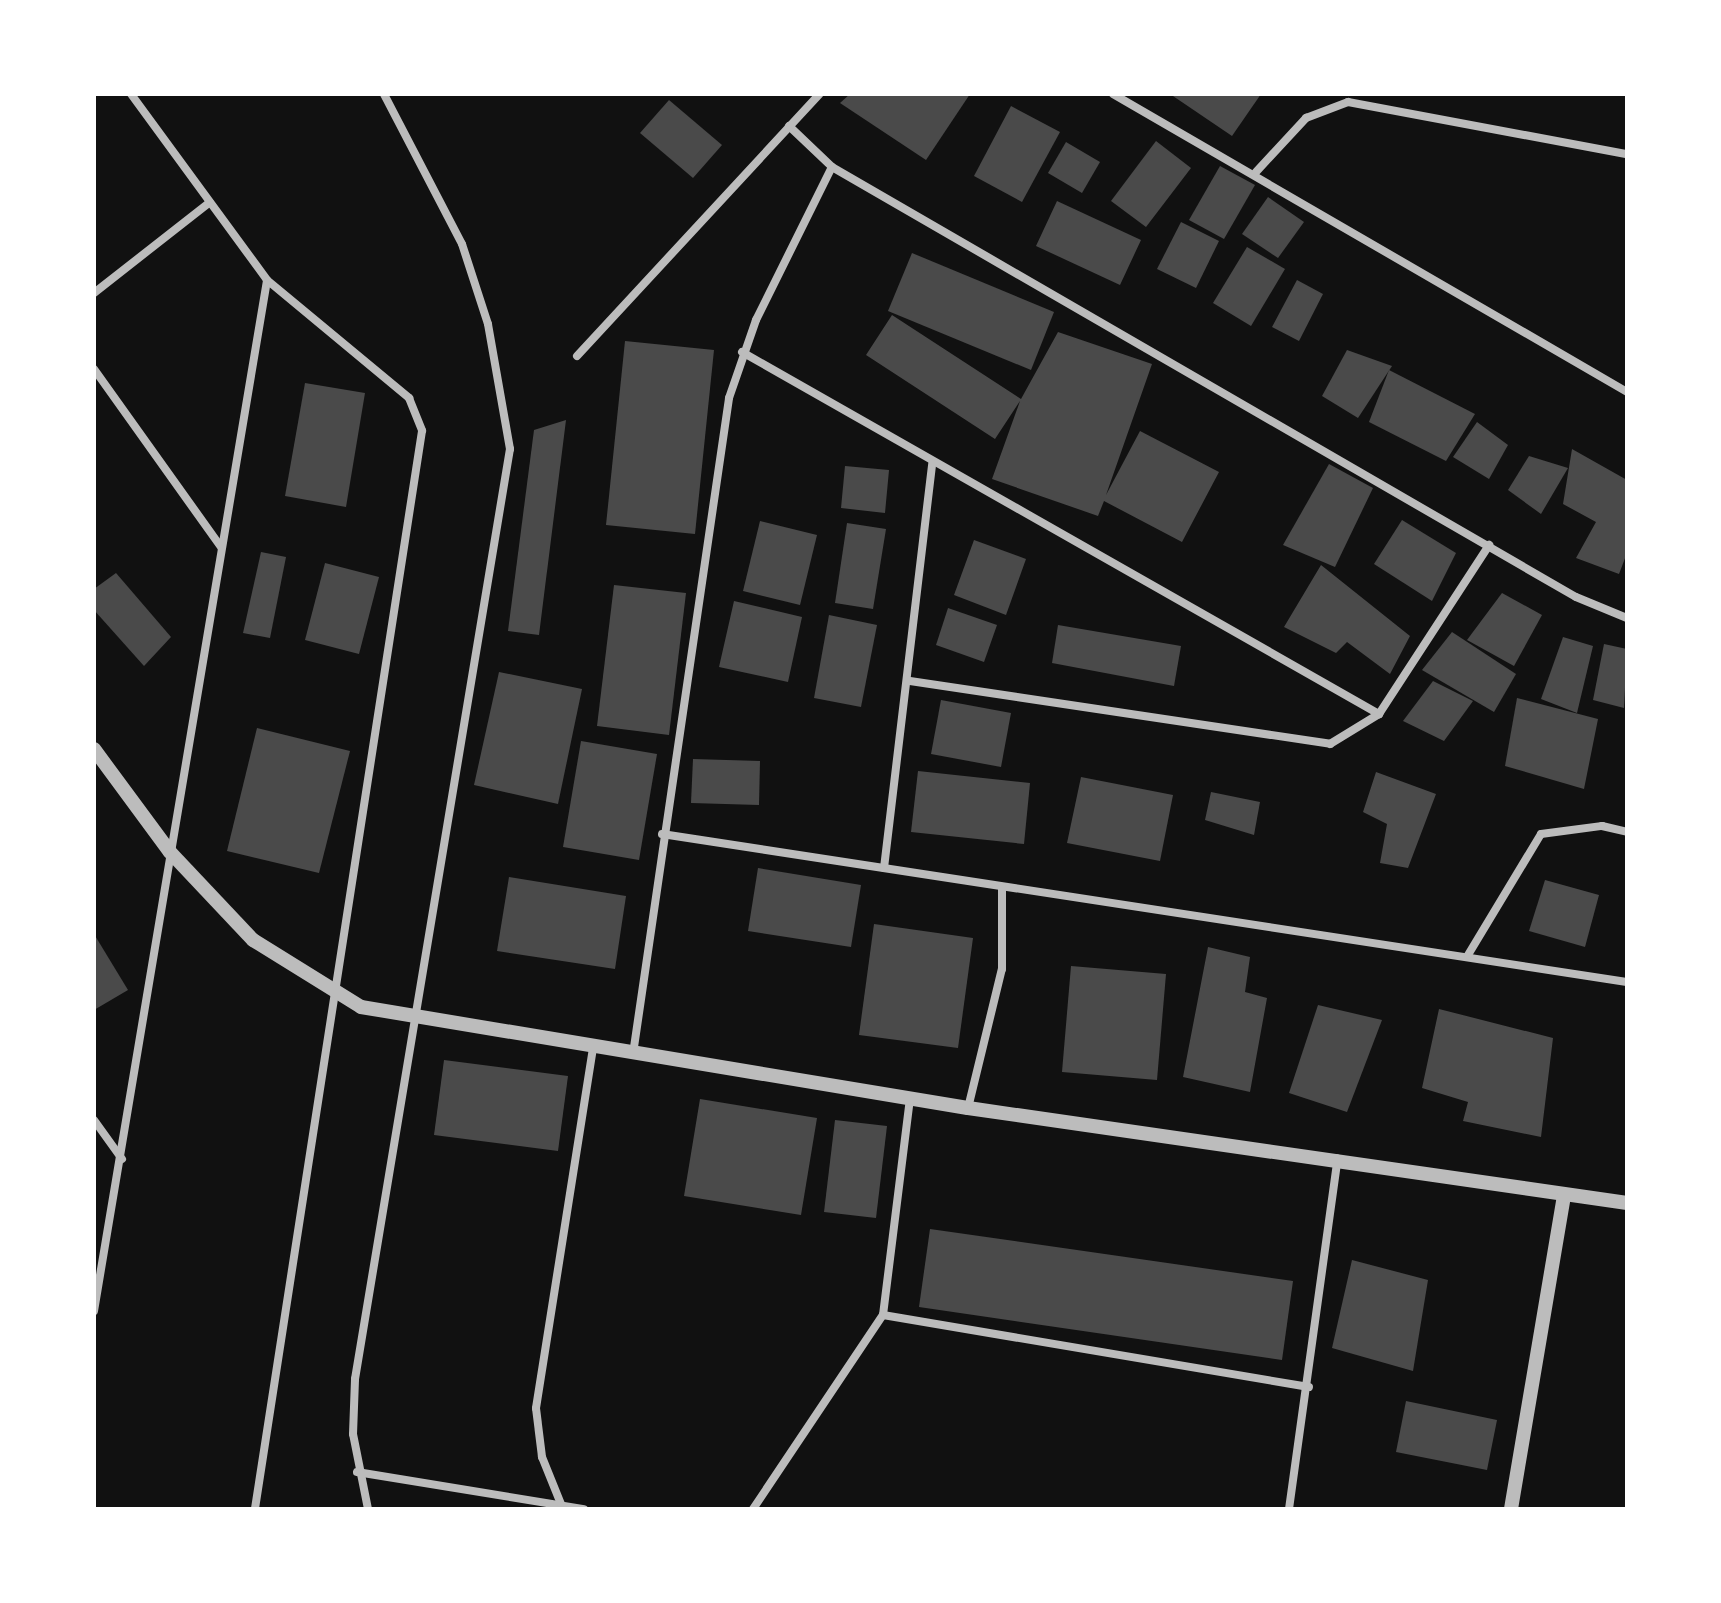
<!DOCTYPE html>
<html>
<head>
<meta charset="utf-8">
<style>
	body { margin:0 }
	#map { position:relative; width:1721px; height:1603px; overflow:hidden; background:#111; font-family:"Fira Sans",sans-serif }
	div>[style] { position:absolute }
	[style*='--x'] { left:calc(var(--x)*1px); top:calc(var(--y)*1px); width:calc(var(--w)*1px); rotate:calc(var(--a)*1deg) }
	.building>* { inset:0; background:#4a4a4a }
	.minor>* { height:8px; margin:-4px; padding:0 4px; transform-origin:4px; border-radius:4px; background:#bcbcbc }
	.tertiary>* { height:14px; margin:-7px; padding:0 7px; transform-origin:7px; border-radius:7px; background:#bcbcbc }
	span { translate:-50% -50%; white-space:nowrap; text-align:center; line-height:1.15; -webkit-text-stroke:6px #fff; paint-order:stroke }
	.frame { position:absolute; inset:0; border:96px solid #fff; pointer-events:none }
</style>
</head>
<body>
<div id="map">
	<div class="building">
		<i style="clip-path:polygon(850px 94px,970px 94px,926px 160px,840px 103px)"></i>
		<i style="clip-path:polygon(1170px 94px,1261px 94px,1232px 136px)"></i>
		<i style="clip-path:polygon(669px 100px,722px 145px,693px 178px,640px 133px)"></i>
		<i style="clip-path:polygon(1011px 106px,1060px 132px,1022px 202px,974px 176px)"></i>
		<i style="clip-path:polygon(1156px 141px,1191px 168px,1146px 227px,1111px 201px)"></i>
		<i style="clip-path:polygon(1066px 142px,1100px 162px,1082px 193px,1048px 173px)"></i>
		<i style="clip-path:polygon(1220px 166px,1255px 185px,1224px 239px,1189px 220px)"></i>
		<i style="clip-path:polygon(1268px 197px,1304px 222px,1278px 258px,1242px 234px)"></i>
		<i style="clip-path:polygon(1057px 201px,1141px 240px,1120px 285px,1036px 246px)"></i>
		<i style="clip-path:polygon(1181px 222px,1219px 241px,1196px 288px,1157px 269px)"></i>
		<i style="clip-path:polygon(1247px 247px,1285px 269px,1251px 326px,1213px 303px)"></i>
		<i style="clip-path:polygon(912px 253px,1054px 312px,1031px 370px,888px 311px)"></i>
		<i style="clip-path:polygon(1297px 280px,1323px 294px,1299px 341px,1272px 327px)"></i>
		<i style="clip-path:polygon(892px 315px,1021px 399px,1058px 332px,1152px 364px,1106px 495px,1140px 431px,1219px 472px,1182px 542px,1104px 501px,1098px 516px,992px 479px,1020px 401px,995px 439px,866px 355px)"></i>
		<i style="clip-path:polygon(625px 341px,714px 350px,695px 534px,606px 525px)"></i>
		<i style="clip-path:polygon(1347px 350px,1392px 366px,1358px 418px,1322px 396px)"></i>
		<i style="clip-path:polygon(1389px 370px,1475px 414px,1446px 461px,1369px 422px)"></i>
		<i style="clip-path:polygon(305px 383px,365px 393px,346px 507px,285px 496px)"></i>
		<i style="clip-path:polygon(566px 420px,539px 635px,508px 631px,534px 430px)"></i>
		<i style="clip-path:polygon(1477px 422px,1508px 445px,1489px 479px,1453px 457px)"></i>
		<i style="clip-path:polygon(1572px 449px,1627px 480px,1627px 553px,1619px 574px,1576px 558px,1596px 522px,1563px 504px)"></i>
		<i style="clip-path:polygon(1529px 456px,1568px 468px,1541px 514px,1508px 490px)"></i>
		<i style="clip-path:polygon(1329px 464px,1373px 488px,1335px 567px,1283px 545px)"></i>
		<i style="clip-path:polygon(845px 466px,889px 470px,885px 513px,841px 508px)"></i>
		<i style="clip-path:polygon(1402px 520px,1456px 553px,1432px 601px,1374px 564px)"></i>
		<i style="clip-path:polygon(760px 521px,817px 535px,800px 605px,743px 591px)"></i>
		<i style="clip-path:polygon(847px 523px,886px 529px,873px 609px,835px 603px)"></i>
		<i style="clip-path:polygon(974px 540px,1026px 559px,1006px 615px,954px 595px)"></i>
		<i style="clip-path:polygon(261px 552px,286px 557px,270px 638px,243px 633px)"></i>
		<i style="clip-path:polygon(325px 563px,379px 577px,359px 654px,305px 640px)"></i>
		<i style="clip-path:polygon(1321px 565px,1410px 636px,1390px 674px,1347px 642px,1336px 653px,1284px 627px)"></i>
		<i style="clip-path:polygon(116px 573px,171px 637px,144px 666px,94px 610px,94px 589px)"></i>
		<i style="clip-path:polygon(614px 585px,686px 593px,669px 735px,597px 726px)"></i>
		<i style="clip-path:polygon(1502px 593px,1542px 615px,1514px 666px,1467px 640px)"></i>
		<i style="clip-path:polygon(734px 601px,802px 617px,788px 682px,719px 667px)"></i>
		<i style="clip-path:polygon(948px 608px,997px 625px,984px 662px,936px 645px)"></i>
		<i style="clip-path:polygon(829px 615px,877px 625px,861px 707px,814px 698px)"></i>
		<i style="clip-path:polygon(1058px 625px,1181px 646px,1174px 686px,1052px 663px)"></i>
		<i style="clip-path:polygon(1452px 632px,1516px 674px,1494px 712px,1422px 670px)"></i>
		<i style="clip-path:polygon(1563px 637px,1593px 646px,1577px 713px,1541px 699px)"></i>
		<i style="clip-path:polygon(1604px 644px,1627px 649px,1624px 708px,1593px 700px)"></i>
		<i style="clip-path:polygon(499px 672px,582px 689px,558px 804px,474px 785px)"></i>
		<i style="clip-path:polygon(1433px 681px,1473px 701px,1444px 741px,1403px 721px)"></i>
		<i style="clip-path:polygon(1517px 698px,1598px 719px,1584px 789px,1505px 766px)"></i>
		<i style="clip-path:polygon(941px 700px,1011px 713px,1001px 767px,931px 754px)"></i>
		<i style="clip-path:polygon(257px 728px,350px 751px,319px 873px,227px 851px)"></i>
		<i style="clip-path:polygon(581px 741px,657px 754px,639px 860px,563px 847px)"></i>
		<i style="clip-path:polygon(693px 759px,760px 761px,759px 805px,691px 803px)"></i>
		<i style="clip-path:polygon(918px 771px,1030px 783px,1024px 844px,911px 832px)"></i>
		<i style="clip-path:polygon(1376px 772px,1436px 794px,1408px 868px,1380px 863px,1387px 824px,1363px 812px)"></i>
		<i style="clip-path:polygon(1081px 777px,1173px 795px,1160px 861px,1067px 843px)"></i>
		<i style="clip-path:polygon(1211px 792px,1260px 802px,1254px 835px,1205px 820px)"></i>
		<i style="clip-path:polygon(758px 868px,861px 885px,851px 947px,748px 931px)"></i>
		<i style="clip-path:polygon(509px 877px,626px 896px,615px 969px,497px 951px)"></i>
		<i style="clip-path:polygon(1545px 880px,1599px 895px,1585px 947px,1529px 931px)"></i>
		<i style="clip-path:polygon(874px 924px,973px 938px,958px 1048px,859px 1035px)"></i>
		<i style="clip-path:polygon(94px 934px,128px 990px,94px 1010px)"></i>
		<i style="clip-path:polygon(1208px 947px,1250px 957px,1245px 992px,1267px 998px,1250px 1092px,1183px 1077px)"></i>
		<i style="clip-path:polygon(1071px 966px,1166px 974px,1157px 1080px,1062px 1072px)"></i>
		<i style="clip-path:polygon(1318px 1005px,1382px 1020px,1347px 1112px,1289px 1093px)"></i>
		<i style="clip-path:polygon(1439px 1009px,1553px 1038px,1541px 1137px,1463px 1121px,1468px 1102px,1422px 1088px)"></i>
		<i style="clip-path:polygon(444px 1060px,568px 1076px,558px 1151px,434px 1135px)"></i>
		<i style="clip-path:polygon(700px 1099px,817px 1118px,801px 1215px,684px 1196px)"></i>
		<i style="clip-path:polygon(835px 1120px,887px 1126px,876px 1218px,824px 1212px)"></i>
		<i style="clip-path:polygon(930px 1229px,1293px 1281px,1282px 1360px,919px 1307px)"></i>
		<i style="clip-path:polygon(1352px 1260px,1428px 1280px,1413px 1371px,1332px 1348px)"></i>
		<i style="clip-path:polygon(1406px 1401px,1497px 1420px,1487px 1470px,1396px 1452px)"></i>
	</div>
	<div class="minor">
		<i style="--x:131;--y:94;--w:230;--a:53.8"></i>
		<i style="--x:267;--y:280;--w:185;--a:39.7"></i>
		<i style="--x:409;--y:398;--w:35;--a:68"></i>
		<i style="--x:422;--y:431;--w:1091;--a:98.81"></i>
		<i style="--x:1113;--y:94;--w:594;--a:30.1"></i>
		<i style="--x:789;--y:126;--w:59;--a:43.6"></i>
		<i style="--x:832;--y:167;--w:859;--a:30.03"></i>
		<i style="--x:1576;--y:597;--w:55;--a:22.4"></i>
		<i style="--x:1256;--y:172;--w:74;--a:-47.2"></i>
		<i style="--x:1306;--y:118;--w:45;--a:-20.9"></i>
		<i style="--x:1348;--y:102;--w:284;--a:10.6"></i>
		<i style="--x:94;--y:293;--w:147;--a:-38.1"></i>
		<i style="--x:742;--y:352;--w:733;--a:29.61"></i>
		<i style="--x:577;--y:356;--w:357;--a:-47.2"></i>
		<i style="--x:94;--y:369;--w:219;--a:54.5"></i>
		<i style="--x:910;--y:681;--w:425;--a:8.5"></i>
		<i style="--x:1330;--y:744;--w:57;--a:-31.5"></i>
		<i style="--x:1379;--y:714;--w:202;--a:-56.9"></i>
		<i style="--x:662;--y:834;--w:976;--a:8.72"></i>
		<i style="--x:884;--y:868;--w:407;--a:-83.2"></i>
		<i style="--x:1468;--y:955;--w:141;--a:-58.9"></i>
		<i style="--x:1541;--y:834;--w:62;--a:-7.5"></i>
		<i style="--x:1602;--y:826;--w:26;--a:13"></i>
		<i style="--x:633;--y:1054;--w:663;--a:-81.67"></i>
		<i style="--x:729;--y:398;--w:83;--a:-70.9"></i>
		<i style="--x:756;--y:320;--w:171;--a:-63.6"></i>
		<i style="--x:968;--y:1108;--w:143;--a:-76.3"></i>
		<i style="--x:1002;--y:969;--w:82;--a:-90"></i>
		<i style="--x:94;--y:1120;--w:48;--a:54.3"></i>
		<i style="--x:94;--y:1311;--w:1045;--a:-80.47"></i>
		<i style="--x:883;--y:1315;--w:432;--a:9.6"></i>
		<i style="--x:357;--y:1472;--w:230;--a:9.3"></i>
		<i style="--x:368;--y:1509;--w:76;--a:-101.3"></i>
		<i style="--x:353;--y:1434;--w:55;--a:-87.9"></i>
		<i style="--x:355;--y:1379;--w:943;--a:-80.54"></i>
		<i style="--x:510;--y:449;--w:127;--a:-100"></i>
		<i style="--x:488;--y:324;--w:84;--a:-108"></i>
		<i style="--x:462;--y:244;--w:169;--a:-117.5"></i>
		<i style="--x:563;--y:1509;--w:56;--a:-112"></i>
		<i style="--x:542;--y:1457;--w:49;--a:-97"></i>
		<i style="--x:536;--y:1408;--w:364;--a:-81"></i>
		<i style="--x:753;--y:1509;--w:234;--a:-56.2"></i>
		<i style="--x:883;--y:1315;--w:219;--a:-82.9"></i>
		<i style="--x:1289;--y:1509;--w:354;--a:-82.1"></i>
	</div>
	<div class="tertiary">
		<i style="--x:94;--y:749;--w:128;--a:53.6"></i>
		<i style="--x:170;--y:852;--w:121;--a:46.7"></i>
		<i style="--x:253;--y:940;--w:127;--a:31.8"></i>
		<i style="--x:361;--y:1007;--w:615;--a:9.45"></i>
		<i style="--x:968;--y:1108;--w:666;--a:8.2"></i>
		<i style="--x:1511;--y:1509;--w:319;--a:-80.4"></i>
	</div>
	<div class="frame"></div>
</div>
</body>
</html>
